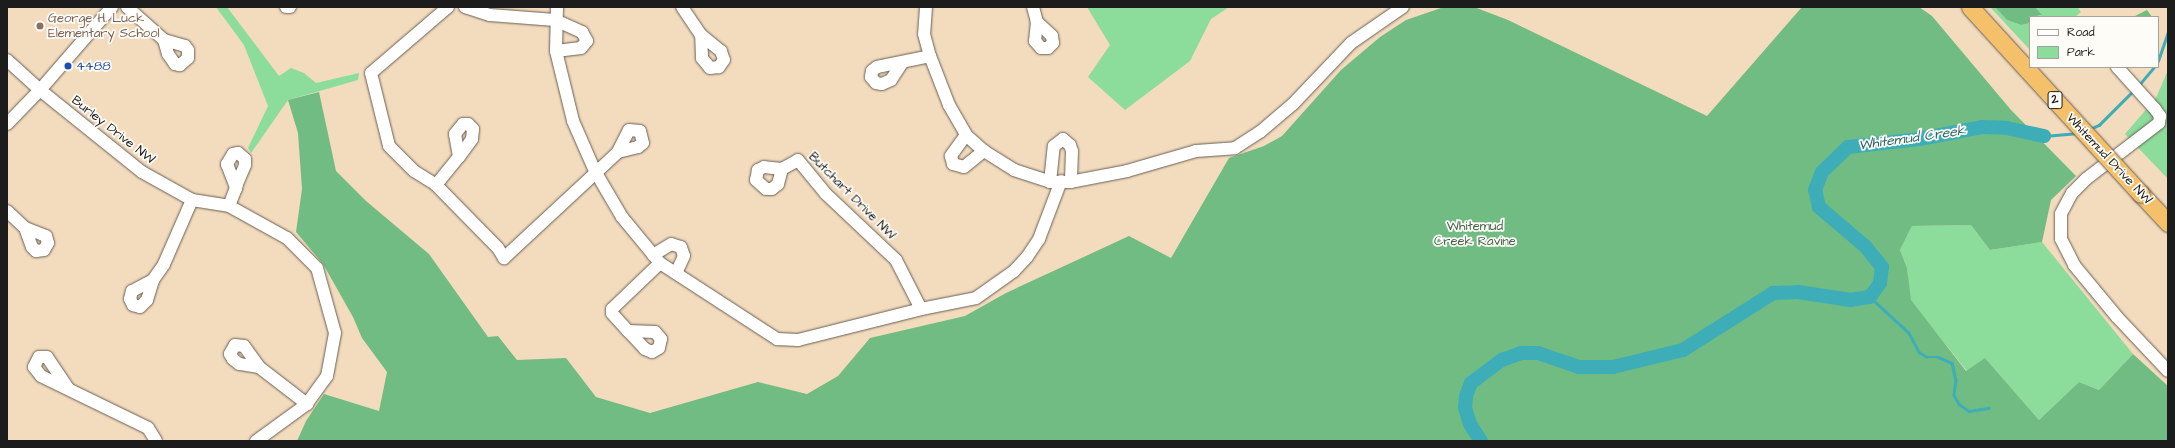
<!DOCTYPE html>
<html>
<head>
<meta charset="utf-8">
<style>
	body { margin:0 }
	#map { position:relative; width:2175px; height:448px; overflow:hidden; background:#f3dbbd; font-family:"Architects Daughter",sans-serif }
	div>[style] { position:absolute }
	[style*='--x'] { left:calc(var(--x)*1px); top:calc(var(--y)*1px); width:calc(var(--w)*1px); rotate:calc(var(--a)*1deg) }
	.green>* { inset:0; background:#8cdc9b }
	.forest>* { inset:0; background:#71bc83 }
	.stream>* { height:2.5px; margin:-1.25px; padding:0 1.25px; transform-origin:1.25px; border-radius:1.25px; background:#3dadb8 }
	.river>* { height:14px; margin:-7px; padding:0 7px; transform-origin:7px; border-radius:7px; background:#3dadb8 }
	.roads { filter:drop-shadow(0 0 1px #675f54) drop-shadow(0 0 1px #675f54) }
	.minor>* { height:12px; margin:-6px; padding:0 6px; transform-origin:6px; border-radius:6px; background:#fff }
	.highway>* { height:17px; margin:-8.5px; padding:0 8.5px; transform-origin:8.5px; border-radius:8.5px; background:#f4c16a }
	.bridges { filter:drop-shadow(0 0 1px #675f54) drop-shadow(0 0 1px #675f54) }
	.highway-bridge>* { height:17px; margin:-8.5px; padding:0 8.5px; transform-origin:8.5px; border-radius:8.5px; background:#f4c16a }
	.dots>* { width:11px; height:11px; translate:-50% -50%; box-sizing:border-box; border:2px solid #fdfcf7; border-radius:50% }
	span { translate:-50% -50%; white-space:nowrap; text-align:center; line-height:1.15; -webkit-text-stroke:3.5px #fdfcf7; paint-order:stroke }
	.shield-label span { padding:1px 3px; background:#fdfcf7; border:1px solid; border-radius:3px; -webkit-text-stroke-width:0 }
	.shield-label { font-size:12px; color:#1c1c1c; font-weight:700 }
	.education-label { font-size:13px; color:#785e54 }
	.left { translate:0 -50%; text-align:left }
	.transit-label { font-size:13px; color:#164399 }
	.street-label { font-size:13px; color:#1c1c1c }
	.park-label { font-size:13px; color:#435f48 }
	.water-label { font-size:14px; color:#2c646a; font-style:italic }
	.frame { position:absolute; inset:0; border:8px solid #1c1c1c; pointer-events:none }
	.legend { position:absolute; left:2029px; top:16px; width:130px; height:52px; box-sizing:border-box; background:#fdfcf7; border:1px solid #a3a29f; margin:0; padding:5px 7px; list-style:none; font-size:12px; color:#1c1c1c }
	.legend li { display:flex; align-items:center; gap:8px; height:20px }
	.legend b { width:20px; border:1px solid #a3a29f }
</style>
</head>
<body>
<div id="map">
	<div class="green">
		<i style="clip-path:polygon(216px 7px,227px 7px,279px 76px,291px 68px,304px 73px,316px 83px,359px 73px,358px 80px,288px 100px,251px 153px,248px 148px,268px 106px,244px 45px)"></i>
		<i style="clip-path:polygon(1087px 7px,1229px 7px,1211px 19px,1190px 61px,1125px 110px,1088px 77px,1110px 45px)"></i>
		<i style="clip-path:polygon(1990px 7px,1995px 7px,2007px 20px,2021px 25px,2030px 23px,2030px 50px)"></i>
		<i style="clip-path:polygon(2035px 7px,2081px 7px,2078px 8px,2081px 12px,2075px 17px,2040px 17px,2041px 15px)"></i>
		<i style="clip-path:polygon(2168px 70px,2168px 179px,2125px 134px,2156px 98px)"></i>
		<i style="clip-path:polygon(1971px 225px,1990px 250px,2042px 242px,2133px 354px,2099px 390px,2079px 382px,2039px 420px,1985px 358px,1967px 371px,1910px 300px,1907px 268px,1900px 250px,1912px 226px)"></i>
	</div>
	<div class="forest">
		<i style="clip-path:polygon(1444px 7px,1474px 7px,1508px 20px,1707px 116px,1802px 7px,1919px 7px,1932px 16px,2011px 110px,2076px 176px,2051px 200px,2042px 242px,1990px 250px,1971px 225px,1912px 226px,1900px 250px,1907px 268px,1911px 300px,1966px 371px,1985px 358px,2039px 420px,2079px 382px,2099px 390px,2133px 354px,2168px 386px,2168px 441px,297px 441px,306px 421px,324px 394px,379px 411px,387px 372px,362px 338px,353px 317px,323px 264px,296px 232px,302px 189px,298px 133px,288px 100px,319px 92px,336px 171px,366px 201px,429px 254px,488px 337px,498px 336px,517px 360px,566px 358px,596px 397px,650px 413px,758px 382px,807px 394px,838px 376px,870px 338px,965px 316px,1006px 293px,1129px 236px,1171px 258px,1229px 158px,1264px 146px,1282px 136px,1341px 70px,1380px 37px,1406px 20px)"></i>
		<i style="clip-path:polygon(1995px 7px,2035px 7px,2042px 15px,2030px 17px,2030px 23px,2021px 25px,2007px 20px)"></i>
		<i style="clip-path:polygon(2147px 10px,2152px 17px,2121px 17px,2133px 17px)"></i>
	</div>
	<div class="stream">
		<i style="--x:2158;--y:61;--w:31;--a:-71"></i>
		<i style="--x:2139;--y:85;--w:23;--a:-50"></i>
		<i style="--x:2090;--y:129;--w:10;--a:-24"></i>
		<i style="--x:2099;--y:125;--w:49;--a:-45"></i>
		<i style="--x:2044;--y:136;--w:34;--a:-5"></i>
		<i style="--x:1870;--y:297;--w:53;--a:42.7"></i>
		<i style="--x:1909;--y:333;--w:21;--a:62"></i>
		<i style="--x:1919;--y:352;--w:9;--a:32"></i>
		<i style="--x:1927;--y:357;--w:11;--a:0"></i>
		<i style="--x:1938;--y:357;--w:15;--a:23"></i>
		<i style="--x:1952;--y:363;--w:17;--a:77"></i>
		<i style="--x:1956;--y:380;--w:15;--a:98"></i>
		<i style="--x:1954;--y:395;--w:10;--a:61"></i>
		<i style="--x:1959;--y:404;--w:12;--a:35"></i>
		<i style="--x:1969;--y:411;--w:20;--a:-9"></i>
	</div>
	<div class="river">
		<i style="--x:1481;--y:441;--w:20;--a:-123"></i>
		<i style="--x:1470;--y:424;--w:17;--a:-107"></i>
		<i style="--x:1465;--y:408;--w:12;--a:-85"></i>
		<i style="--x:1466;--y:396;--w:14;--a:-69"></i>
		<i style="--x:1471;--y:383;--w:39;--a:-37"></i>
		<i style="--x:1502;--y:360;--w:20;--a:-20"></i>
		<i style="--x:1521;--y:353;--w:17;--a:0"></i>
		<i style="--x:1538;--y:353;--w:43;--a:18.9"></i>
		<i style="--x:1579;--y:367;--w:34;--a:0"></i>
		<i style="--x:1613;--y:367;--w:72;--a:-13.7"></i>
		<i style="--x:1683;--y:350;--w:107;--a:-32.3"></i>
		<i style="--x:1773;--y:293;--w:25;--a:-2"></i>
		<i style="--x:1798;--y:292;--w:53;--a:8.7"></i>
		<i style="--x:1850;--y:300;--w:20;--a:-9"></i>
		<i style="--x:1870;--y:297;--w:17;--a:-54"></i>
		<i style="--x:1880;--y:283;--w:16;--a:-83"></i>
		<i style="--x:1882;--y:267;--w:26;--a:-129"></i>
		<i style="--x:1866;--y:247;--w:62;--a:-139.6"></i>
		<i style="--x:1819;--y:207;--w:17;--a:-103"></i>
		<i style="--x:1815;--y:190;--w:19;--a:-69"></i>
		<i style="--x:1822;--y:172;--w:36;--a:-44"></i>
		<i style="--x:1848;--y:147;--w:71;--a:-6.4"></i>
		<i style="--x:1919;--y:139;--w:64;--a:-10.8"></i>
		<i style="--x:1982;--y:127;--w:24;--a:2"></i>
		<i style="--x:2006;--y:128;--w:39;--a:12"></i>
	</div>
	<div class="roads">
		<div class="minor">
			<i style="--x:127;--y:7;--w:50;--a:41.7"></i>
			<i style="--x:164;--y:40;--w:22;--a:16"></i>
			<i style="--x:185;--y:46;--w:5;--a:53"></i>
			<i style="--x:188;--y:50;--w:8;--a:90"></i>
			<i style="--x:188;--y:58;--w:11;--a:139"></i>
			<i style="--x:180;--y:65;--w:5;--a:-169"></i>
			<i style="--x:175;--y:64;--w:12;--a:-125"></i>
			<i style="--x:168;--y:54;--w:15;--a:-106"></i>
			<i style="--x:286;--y:7;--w:4;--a:0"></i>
			<i style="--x:448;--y:7;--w:101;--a:139.4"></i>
			<i style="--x:371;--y:73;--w:75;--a:76.1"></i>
			<i style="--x:389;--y:146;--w:35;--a:45"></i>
			<i style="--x:414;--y:171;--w:26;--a:32"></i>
			<i style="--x:436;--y:185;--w:88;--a:45.5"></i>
			<i style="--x:498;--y:248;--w:12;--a:59"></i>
			<i style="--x:504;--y:258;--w:156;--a:-42.9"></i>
			<i style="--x:618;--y:152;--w:21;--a:-14"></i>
			<i style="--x:638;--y:147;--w:6;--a:-39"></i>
			<i style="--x:643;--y:143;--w:12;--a:-104"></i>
			<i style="--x:640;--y:131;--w:11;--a:-175"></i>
			<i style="--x:629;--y:130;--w:25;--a:117"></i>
			<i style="--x:465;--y:7;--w:26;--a:18"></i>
			<i style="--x:490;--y:15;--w:65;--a:4.4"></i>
			<i style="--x:555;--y:20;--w:30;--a:24"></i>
			<i style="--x:582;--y:32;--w:10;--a:61"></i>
			<i style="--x:587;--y:41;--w:9;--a:131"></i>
			<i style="--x:581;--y:48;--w:25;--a:173"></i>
			<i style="--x:557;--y:7;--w:44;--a:91.3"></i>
			<i style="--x:556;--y:51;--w:72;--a:76.3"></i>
			<i style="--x:573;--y:121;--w:55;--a:66.3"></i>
			<i style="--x:595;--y:171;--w:53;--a:59.6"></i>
			<i style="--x:622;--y:217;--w:60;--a:50.4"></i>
			<i style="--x:660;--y:263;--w:140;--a:33"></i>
			<i style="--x:777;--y:339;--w:21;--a:3"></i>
			<i style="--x:798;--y:340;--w:127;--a:-14.1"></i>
			<i style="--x:921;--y:309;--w:56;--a:-11.3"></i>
			<i style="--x:976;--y:298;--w:47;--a:-35.4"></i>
			<i style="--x:1014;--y:271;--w:19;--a:-47"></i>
			<i style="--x:1027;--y:257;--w:22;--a:-56"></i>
			<i style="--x:1039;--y:239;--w:62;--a:-69.2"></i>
			<i style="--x:682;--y:7;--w:34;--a:56"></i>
			<i style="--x:701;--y:35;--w:26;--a:39"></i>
			<i style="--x:721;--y:51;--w:9;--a:72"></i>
			<i style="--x:724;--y:60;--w:9;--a:126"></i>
			<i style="--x:719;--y:67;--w:9;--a:174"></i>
			<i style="--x:710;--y:68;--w:13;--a:-129"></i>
			<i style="--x:702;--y:58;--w:23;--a:-92"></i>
			<i style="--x:926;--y:7;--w:27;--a:94"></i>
			<i style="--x:924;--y:34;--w:23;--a:75"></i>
			<i style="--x:930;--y:56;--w:53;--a:68.8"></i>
			<i style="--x:949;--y:105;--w:34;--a:60"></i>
			<i style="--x:966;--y:135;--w:24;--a:42"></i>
			<i style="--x:984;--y:151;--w:36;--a:32"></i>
			<i style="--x:1014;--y:170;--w:38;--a:18"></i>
			<i style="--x:1050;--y:182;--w:20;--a:0"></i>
			<i style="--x:1070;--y:182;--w:58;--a:-10.9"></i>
			<i style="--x:1127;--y:171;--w:72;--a:-16.2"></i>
			<i style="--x:1196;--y:151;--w:39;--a:-4"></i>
			<i style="--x:1235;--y:148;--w:30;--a:-33"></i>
			<i style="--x:1260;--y:132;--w:43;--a:-40.3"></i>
			<i style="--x:1293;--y:104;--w:84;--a:-46.4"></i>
			<i style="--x:1351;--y:43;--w:63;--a:-34.7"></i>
			<i style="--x:1033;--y:7;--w:16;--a:75"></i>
			<i style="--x:1037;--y:22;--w:19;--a:96"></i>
			<i style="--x:1035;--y:41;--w:9;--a:49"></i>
			<i style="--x:1041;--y:48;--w:7;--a:0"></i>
			<i style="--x:1048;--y:48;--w:7;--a:-45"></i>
			<i style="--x:1053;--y:43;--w:7;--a:-98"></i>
			<i style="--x:1052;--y:36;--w:21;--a:-137"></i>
			<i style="--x:7;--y:60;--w:45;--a:42.3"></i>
			<i style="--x:40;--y:90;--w:131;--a:38.8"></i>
			<i style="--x:142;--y:172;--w:57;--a:29.2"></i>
			<i style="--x:192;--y:200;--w:37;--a:9"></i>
			<i style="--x:229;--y:206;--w:66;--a:28.9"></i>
			<i style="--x:287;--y:238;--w:42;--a:45"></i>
			<i style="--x:317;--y:268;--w:67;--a:74.5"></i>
			<i style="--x:335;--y:333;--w:44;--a:100.5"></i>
			<i style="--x:327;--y:376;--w:34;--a:126"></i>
			<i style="--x:307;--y:404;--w:63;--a:144"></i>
			<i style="--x:902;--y:63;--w:20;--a:123"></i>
			<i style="--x:891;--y:80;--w:10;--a:156"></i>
			<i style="--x:882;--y:84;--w:6;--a:-171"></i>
			<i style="--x:876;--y:83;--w:8;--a:-130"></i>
			<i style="--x:871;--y:77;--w:6;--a:-81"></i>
			<i style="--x:872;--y:71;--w:6;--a:-39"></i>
			<i style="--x:877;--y:67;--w:54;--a:-11.7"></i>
			<i style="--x:2117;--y:67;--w:57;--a:47.9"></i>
			<i style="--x:2155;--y:109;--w:9;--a:54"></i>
			<i style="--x:2160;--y:116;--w:7;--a:98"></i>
			<i style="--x:2159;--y:123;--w:92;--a:142.5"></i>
			<i style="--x:2086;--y:179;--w:20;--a:135"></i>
			<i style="--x:2072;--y:193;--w:24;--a:118"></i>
			<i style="--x:2061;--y:214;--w:25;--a:90"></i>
			<i style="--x:2061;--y:239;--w:29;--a:63"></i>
			<i style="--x:2074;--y:265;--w:67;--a:50.4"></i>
			<i style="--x:2117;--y:317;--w:74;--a:46.6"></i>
			<i style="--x:7;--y:124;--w:47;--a:-45.9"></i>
			<i style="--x:40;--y:90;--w:110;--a:-49.1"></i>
			<i style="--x:966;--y:135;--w:26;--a:126"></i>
			<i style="--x:951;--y:156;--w:8;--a:76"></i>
			<i style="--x:953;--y:164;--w:11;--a:15"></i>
			<i style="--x:964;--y:167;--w:26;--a:-39"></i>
			<i style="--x:782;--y:169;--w:18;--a:-174"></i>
			<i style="--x:764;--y:167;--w:7;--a:153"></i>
			<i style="--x:758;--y:170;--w:10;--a:101"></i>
			<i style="--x:756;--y:180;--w:13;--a:42"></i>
			<i style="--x:766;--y:189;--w:6;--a:0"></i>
			<i style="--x:772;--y:189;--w:8;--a:-40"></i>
			<i style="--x:778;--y:184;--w:16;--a:-75"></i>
			<i style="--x:782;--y:169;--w:18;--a:-29"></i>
			<i style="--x:798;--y:160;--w:44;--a:50.5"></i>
			<i style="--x:826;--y:194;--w:96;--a:43.3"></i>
			<i style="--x:896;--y:260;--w:55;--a:63"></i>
			<i style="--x:1050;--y:182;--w:36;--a:-84"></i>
			<i style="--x:1054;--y:146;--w:11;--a:-38"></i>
			<i style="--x:1063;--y:139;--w:9;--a:41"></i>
			<i style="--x:1070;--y:145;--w:6;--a:72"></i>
			<i style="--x:1072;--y:151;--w:31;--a:92"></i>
			<i style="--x:436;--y:185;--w:36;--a:-51"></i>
			<i style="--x:459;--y:157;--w:22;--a:-54"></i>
			<i style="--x:472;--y:139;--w:10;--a:-84"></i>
			<i style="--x:473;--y:129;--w:7;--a:-135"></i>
			<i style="--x:468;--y:124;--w:5;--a:180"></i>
			<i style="--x:463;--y:124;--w:13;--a:129"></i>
			<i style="--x:455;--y:134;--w:23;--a:80"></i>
			<i style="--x:229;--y:206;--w:19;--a:-69"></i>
			<i style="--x:236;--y:188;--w:4;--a:-76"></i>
			<i style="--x:237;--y:184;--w:21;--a:-67"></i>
			<i style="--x:245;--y:165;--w:6;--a:-90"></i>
			<i style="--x:245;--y:159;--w:9;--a:-139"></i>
			<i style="--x:238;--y:153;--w:5;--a:169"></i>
			<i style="--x:233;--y:154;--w:12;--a:121"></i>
			<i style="--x:227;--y:164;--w:26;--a:69"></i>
			<i style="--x:7;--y:211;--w:25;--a:43"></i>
			<i style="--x:25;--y:228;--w:20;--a:70"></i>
			<i style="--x:32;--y:247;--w:6;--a:45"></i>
			<i style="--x:36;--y:251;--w:8;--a:-7"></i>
			<i style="--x:44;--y:250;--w:8;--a:-60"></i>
			<i style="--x:48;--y:243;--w:7;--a:-106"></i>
			<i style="--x:46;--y:236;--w:22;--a:-159"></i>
			<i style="--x:653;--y:255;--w:21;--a:-31"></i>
			<i style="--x:671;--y:244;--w:10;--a:17"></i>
			<i style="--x:681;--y:247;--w:9;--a:72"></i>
			<i style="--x:684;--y:256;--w:19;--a:115"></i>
			<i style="--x:153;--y:280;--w:24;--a:152"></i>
			<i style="--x:132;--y:291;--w:8;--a:104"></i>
			<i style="--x:130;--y:299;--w:7;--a:63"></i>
			<i style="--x:133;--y:305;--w:7;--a:16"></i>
			<i style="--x:140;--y:307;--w:10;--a:-45"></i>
			<i style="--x:147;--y:300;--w:21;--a:-73"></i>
			<i style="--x:153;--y:280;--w:19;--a:-55"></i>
			<i style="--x:164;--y:264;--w:70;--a:-66.4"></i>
			<i style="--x:628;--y:331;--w:27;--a:2"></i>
			<i style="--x:655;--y:332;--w:9;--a:49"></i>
			<i style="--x:661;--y:339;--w:9;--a:103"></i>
			<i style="--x:659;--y:348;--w:8;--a:150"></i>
			<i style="--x:652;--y:352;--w:8;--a:-157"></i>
			<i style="--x:645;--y:349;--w:25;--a:-133"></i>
			<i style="--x:628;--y:331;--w:24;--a:-132"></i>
			<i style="--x:612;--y:313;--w:4;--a:-90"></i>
			<i style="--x:612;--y:309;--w:66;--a:-43.8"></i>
			<i style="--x:259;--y:367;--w:20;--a:-171"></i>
			<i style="--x:239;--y:364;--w:8;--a:-140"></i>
			<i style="--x:233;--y:359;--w:6;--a:-121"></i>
			<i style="--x:230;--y:354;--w:10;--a:-61"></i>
			<i style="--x:235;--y:345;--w:9;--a:6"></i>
			<i style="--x:244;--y:346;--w:26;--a:54"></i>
			<i style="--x:259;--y:367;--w:61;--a:37.6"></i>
			<i style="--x:68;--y:388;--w:37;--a:-124"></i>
			<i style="--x:47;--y:357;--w:8;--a:180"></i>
			<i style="--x:39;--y:357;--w:11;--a:117"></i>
			<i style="--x:34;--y:367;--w:11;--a:52"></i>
			<i style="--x:41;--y:376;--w:119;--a:25.9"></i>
			<i style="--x:148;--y:428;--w:15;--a:58"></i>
		</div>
		<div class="highway">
			<i style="--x:2141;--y:194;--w:40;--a:47"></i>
		</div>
	</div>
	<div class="bridges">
		<div class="highway-bridge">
			<i style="--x:1970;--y:7;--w:253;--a:47.6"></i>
		</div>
	</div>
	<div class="dots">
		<i style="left:40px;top:26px;background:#8d6e63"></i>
		<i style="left:68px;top:66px;background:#1a4fb4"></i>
	</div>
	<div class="shield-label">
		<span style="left:2055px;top:100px">2</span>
	</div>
	<div class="education-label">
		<span class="left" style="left:48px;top:26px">George H. Luck<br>Elementary School</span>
	</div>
	<div class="transit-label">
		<span class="left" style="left:76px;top:66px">4488</span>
	</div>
	<div class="street-label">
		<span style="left:113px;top:130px;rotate:38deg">Burley Drive NW</span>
		<span style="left:2109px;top:159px;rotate:47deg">Whitemud Drive NW</span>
		<span style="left:852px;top:196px;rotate:45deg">Butchart Drive NW</span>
	</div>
	<div class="park-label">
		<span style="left:1475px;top:234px">Whitemud<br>Creek Ravine</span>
	</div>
	<div class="water-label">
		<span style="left:1912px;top:138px;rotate:-8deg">Whitemud Creek</span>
	</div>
	<div class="frame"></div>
	<ul class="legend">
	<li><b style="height:5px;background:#fff"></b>Road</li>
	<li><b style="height:11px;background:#8cdc9b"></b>Park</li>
	</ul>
</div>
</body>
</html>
